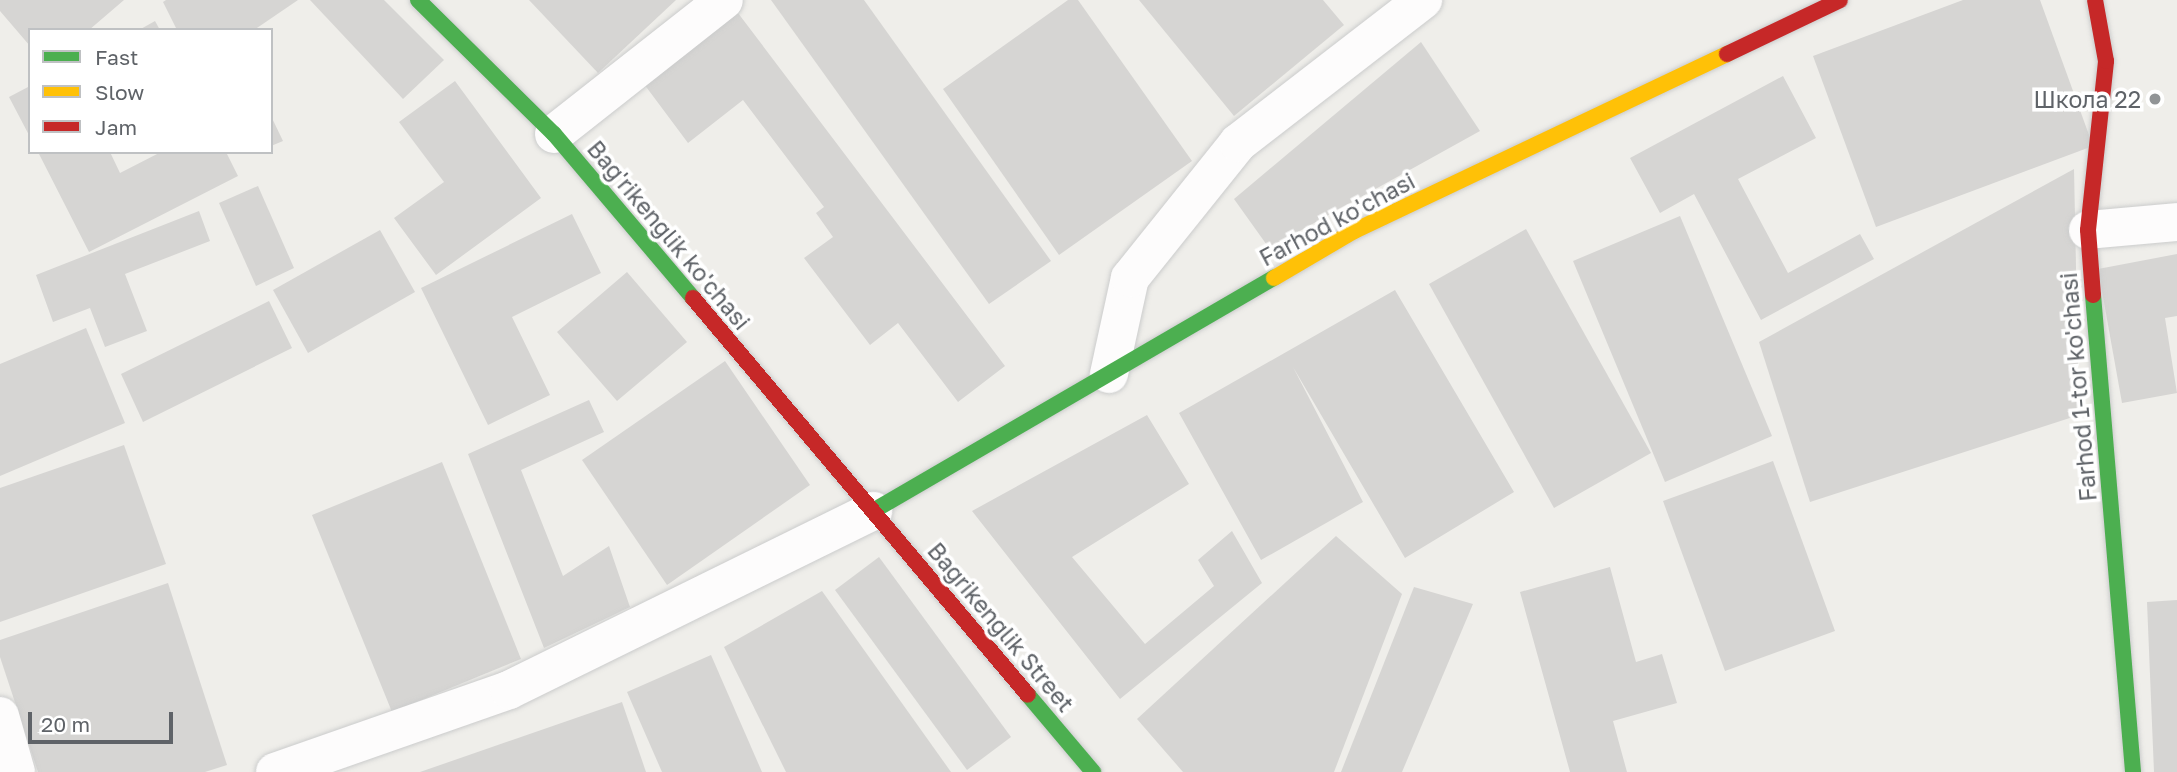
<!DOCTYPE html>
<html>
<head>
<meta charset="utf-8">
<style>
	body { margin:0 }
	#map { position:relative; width:2177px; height:772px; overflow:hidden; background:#efeeea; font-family:"Golos Text",sans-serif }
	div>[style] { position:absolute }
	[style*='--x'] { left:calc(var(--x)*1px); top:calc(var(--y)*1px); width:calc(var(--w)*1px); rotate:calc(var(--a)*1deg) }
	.building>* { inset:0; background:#d6d5d3 }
	.roads { filter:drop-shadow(0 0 2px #cbcccc) drop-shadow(0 0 2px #cbcccc) }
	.street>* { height:38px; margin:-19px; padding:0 19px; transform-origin:19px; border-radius:19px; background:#fdfcfc }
	.fast>* { height:16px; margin:-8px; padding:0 8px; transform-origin:8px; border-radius:8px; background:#4caf50 }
	.slow>* { height:16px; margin:-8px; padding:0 8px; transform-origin:8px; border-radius:8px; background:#ffc107 }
	.jam>* { height:16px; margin:-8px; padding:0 8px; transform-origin:8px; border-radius:8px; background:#c62828 }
	.dots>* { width:19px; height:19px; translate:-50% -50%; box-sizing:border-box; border:4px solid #fff; border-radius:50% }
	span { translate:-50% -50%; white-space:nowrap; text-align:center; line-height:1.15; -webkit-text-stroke:7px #fff; paint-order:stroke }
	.poi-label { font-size:23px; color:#5f6368 }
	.right { translate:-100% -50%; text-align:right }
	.street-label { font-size:23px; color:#5f6368 }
	.legend { position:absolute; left:28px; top:28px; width:245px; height:126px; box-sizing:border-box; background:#fff; border:2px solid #bfc1c3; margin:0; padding:9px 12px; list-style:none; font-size:21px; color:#5f6368 }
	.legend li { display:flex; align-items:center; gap:14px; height:35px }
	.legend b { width:35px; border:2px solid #bfc1c3 }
	.scale { position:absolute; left:28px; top:712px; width:145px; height:32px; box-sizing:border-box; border:4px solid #5f6368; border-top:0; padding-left:9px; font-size:21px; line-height:24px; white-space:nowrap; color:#5f6368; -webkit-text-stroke:5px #fff; paint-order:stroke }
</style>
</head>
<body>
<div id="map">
	<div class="building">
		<i style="clip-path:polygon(0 0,124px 0,89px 30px,30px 30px,30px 46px,0 11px)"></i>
		<i style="clip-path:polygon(166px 0,298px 0,254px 30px,177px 30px,163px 2px)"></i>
		<i style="clip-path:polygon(310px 0,384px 0,444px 60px,403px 99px)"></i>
		<i style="clip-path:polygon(529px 0,676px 0,598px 73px)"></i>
		<i style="clip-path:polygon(771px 0,864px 0,1051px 261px,989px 304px)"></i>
		<i style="clip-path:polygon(1068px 0,1078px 0,1192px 161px,1059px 255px,943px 89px)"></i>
		<i style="clip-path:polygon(1139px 0,1323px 0,1344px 25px,1234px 116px)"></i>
		<i style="clip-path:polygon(1963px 0,2040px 0,2093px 146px,1876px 227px,1813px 56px)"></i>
		<i style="clip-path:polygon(738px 13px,1005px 366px,958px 402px,898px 323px,870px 345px,804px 258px,833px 237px,816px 213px,824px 207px,743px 100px,688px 143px,644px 84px)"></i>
		<i style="clip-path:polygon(155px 21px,160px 30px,139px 30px)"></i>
		<i style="clip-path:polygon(1421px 42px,1480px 131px,1269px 248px,1234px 199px)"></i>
		<i style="clip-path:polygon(1783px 76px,1816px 138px,1738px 179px,1788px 273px,1860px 234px,1874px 259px,1761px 320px,1694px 194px,1660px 213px,1630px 158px)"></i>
		<i style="clip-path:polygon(455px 81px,541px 198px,436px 275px,394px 218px,444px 182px,399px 122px)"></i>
		<i style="clip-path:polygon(30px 86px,30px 137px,9px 97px)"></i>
		<i style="clip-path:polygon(271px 116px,283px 141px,271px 146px)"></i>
		<i style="clip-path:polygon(38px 152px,110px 152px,120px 173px,161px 152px,226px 152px,238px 176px,89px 252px)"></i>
		<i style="clip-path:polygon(2074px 169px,2079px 415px,1810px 502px,1759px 342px)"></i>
		<i style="clip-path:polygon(258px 186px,294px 268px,256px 286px,219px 203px)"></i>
		<i style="clip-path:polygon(199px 211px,210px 241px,125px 274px,147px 331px,105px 347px,90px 308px,53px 322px,36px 275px)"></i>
		<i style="clip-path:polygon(572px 214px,601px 273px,512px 317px,550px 395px,488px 425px,421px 288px)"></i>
		<i style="clip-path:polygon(1680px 216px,1772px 436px,1665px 482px,1573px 261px)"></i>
		<i style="clip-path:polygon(1526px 229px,1651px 453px,1554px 508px,1429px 284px)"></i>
		<i style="clip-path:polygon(380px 230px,415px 292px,308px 353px,273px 290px)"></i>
		<i style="clip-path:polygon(2177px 254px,2177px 316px,2165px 318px,2177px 393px,2122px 403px,2098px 269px)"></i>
		<i style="clip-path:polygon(627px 272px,687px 342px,617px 401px,557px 332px)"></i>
		<i style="clip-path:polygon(1395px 290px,1514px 492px,1405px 558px,1293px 367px,1363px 502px,1261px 560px,1179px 413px)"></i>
		<i style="clip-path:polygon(269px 301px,292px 348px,143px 422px,121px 374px)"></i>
		<i style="clip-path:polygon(86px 328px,125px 423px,0 476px,0 364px)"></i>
		<i style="clip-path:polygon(725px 361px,810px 485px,667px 585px,582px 460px)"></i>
		<i style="clip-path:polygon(589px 400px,604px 432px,521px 470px,563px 576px,609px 546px,630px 607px,544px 648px,468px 454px)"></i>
		<i style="clip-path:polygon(1147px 415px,1189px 484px,1072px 557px,1145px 644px,1214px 586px,1198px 560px,1232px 531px,1262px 583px,1120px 699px,972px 511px)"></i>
		<i style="clip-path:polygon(124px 445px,166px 564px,0 622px,0 488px)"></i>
		<i style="clip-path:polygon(1773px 461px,1835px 631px,1725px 671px,1663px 501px)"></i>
		<i style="clip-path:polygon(442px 462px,521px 659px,392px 712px,312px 515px)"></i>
		<i style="clip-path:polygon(1336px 536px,1402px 594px,1334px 772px,1183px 772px,1137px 719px)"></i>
		<i style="clip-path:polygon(879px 557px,1011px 737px,967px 770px,835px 590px)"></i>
		<i style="clip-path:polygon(1610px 567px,1636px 662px,1662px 654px,1677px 703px,1613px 721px,1627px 772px,1570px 772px,1520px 592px)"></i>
		<i style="clip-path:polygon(168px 583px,227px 765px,205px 772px,38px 772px,0 657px,0 640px)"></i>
		<i style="clip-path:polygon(1414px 587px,1473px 604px,1402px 772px,1341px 772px)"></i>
		<i style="clip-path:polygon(822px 591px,951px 772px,786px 772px,724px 647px)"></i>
		<i style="clip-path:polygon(2177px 600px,2177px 772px,2154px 772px,2147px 602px)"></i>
		<i style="clip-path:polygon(711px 655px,762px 772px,662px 772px,627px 692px)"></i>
		<i style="clip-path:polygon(622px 702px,646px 772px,420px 772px)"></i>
	</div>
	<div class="roads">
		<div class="street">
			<i style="--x:554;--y:134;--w:216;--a:-38.2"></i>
			<i style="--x:2088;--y:230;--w:89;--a:-5.1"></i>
			<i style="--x:1109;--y:374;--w:98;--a:-77.7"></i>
			<i style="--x:1130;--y:278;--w:173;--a:-51.3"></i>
			<i style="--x:1238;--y:143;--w:234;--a:-37.7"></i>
			<i style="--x:0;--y:716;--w:58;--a:74.1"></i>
			<i style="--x:275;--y:772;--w:248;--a:-19.3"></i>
			<i style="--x:509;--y:690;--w:406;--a:-26.2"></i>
		</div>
		<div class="fast">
			<i style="--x:418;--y:0;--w:191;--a:44.6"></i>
			<i style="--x:554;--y:134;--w:215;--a:49.7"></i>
			<i style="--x:2093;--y:295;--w:479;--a:85.2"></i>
			<i style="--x:873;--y:511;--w:464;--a:-30.2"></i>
			<i style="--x:1028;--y:695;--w:101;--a:49.8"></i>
		</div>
		<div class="slow">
			<i style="--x:1274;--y:278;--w:93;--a:-30.4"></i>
			<i style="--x:1354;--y:231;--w:413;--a:-25.4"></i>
		</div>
		<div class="jam">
			<i style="--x:1727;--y:54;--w:125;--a:-25.5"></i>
			<i style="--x:2093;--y:295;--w:65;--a:-94.4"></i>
			<i style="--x:2088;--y:230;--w:170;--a:-83.9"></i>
			<i style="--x:2106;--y:61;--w:62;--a:-100.2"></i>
			<i style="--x:693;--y:298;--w:519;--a:49.84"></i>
		</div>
	</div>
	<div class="dots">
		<i style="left:2155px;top:99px;background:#919496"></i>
	</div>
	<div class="poi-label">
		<span class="right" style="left:2141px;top:99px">Школа 22</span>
	</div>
	<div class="street-label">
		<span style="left:1337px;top:219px;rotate:-28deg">Farhod ko'chasi</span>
		<span style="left:669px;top:235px;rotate:50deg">Bag'rikenglik ko'chasi</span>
		<span style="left:2078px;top:387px;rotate:-95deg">Farhod 1-tor ko'chasi</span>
		<span style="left:1001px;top:627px;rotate:50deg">Bagrikenglik Street</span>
	</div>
	<ul class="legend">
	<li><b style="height:9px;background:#4caf50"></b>Fast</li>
	<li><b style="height:9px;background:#ffc107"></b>Slow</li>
	<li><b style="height:9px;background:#c62828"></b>Jam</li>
	</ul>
	<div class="scale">20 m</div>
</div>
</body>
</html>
